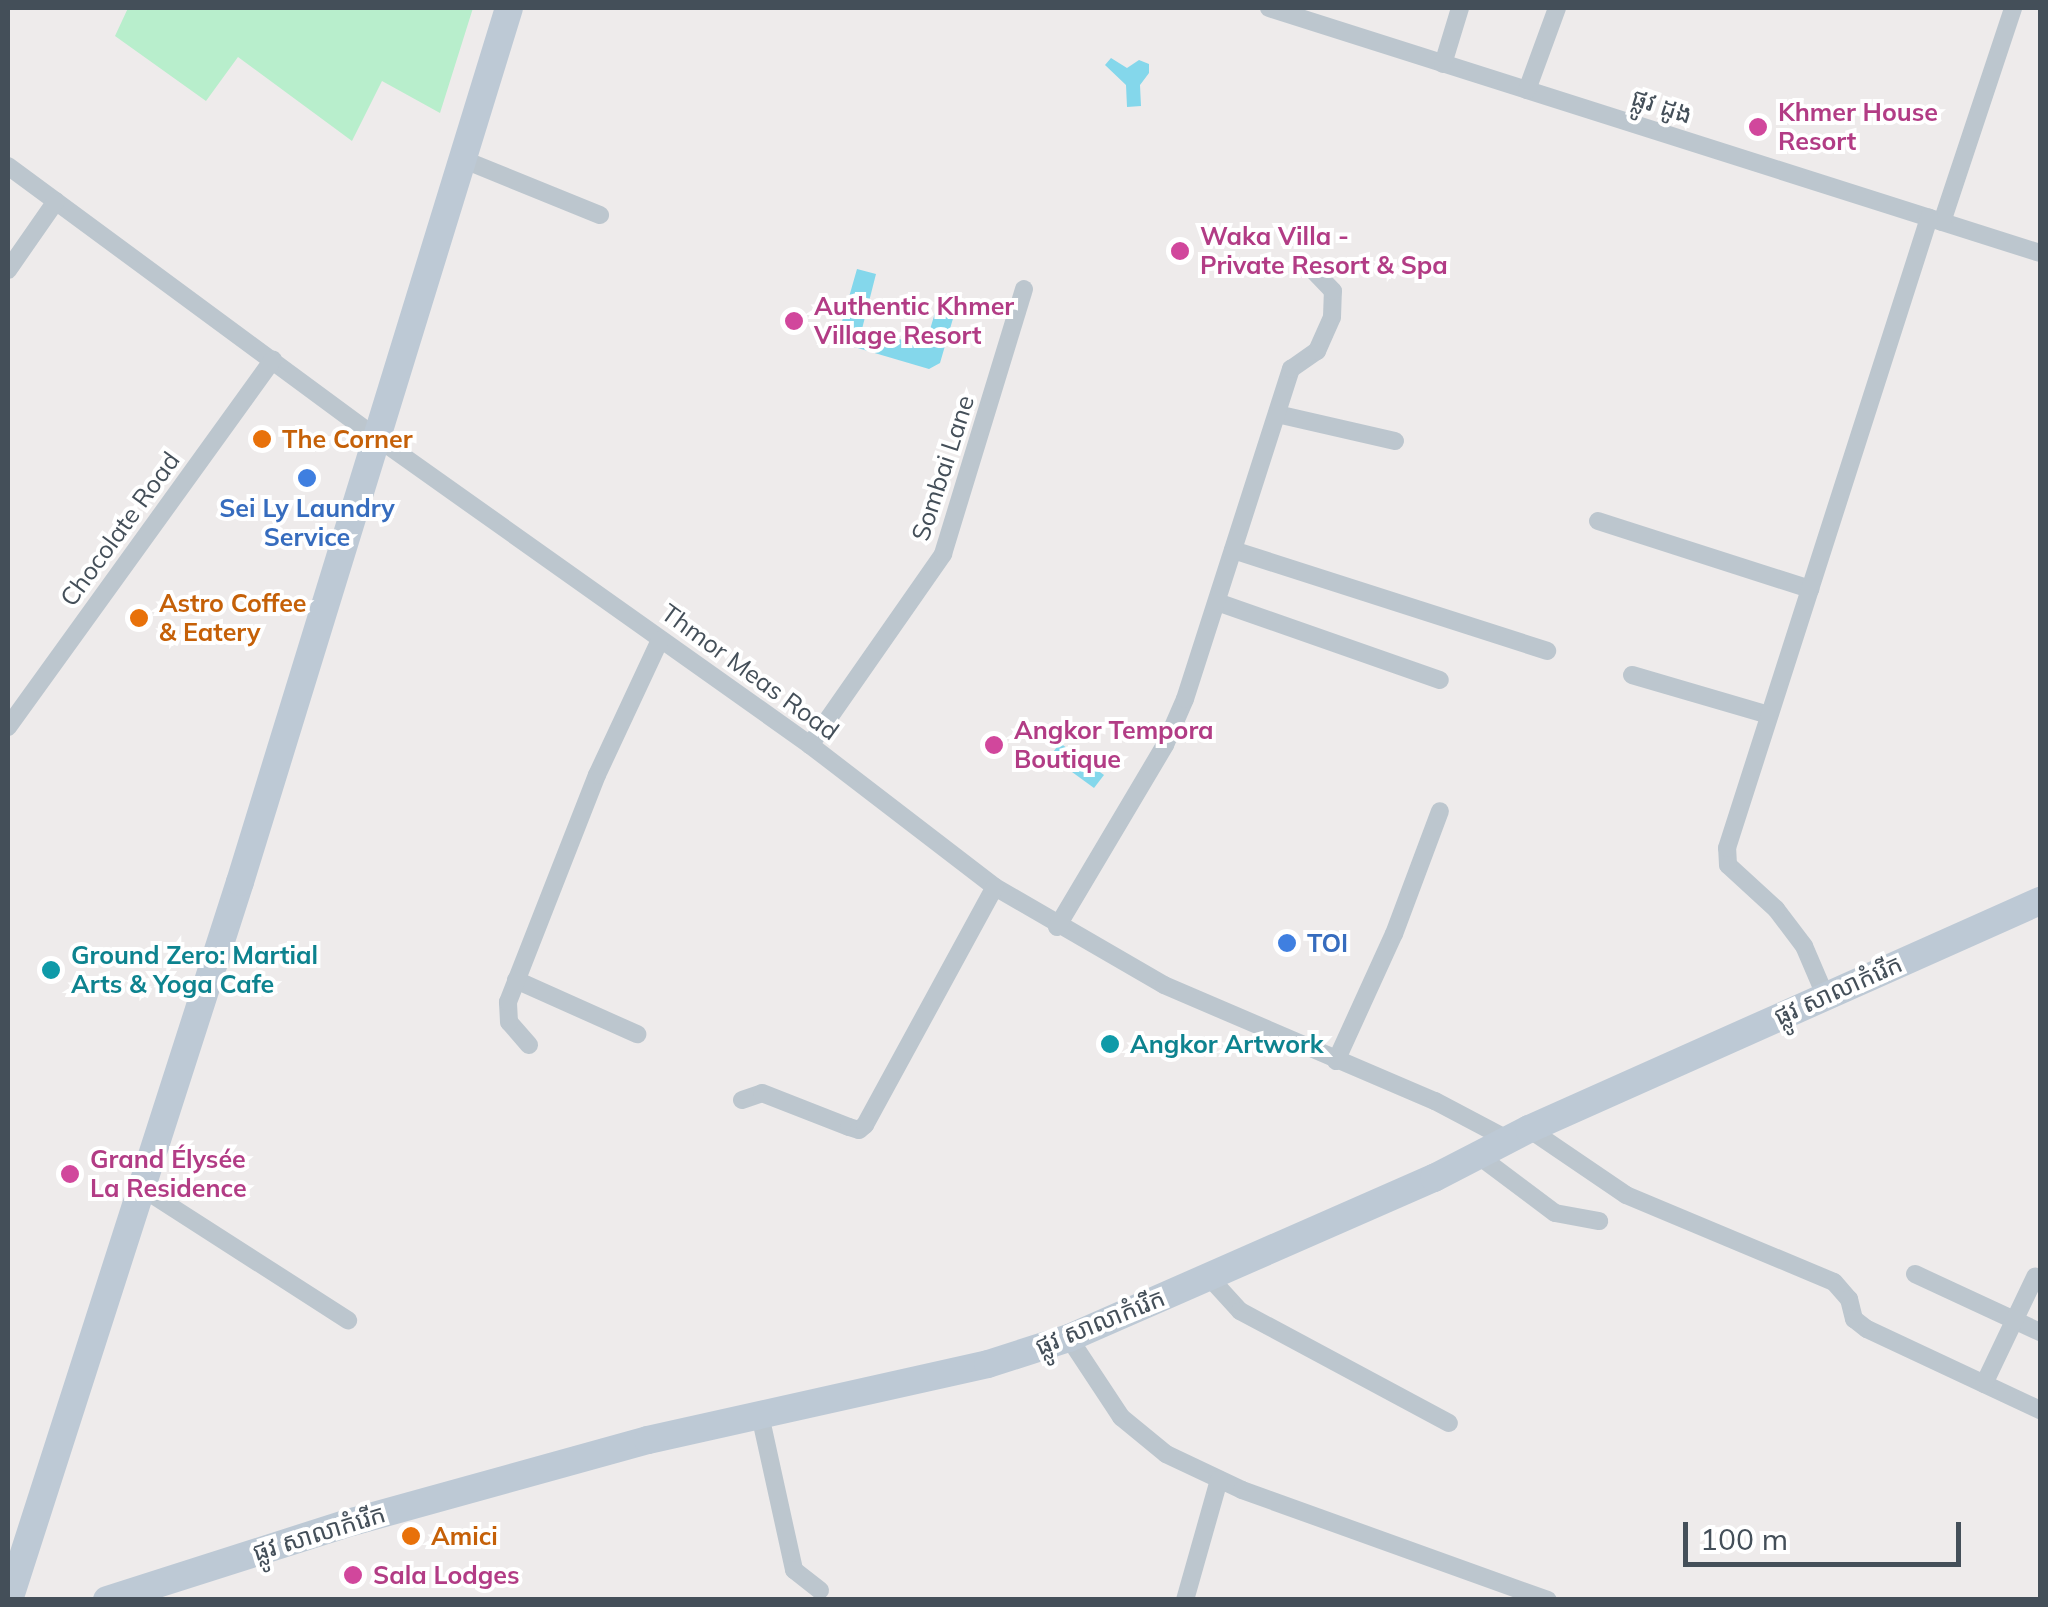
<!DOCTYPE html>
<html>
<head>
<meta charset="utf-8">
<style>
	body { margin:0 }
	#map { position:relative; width:2048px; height:1607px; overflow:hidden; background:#eeebeb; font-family:Mulish,"Noto Sans Khmer",sans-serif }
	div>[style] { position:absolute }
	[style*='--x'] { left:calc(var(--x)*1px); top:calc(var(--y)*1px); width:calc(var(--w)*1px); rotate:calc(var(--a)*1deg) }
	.green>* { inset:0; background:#b8eecc }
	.water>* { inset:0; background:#84d7eb }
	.street>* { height:18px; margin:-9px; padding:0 9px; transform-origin:9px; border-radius:9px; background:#bcc6ce }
	.secondary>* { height:28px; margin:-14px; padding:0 14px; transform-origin:14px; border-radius:14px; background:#bdc9d5 }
	.dots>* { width:28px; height:28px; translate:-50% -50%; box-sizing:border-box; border:5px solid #fff; border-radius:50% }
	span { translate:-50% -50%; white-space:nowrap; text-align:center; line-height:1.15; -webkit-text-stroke:8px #fff; paint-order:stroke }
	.street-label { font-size:25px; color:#444f59 }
	.hotel-label { font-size:25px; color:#b23c85; font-weight:700 }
	.left { translate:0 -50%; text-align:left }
	.food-label { font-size:25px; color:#c56008; font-weight:700 }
	.shop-label { font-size:25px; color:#366cbe; font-weight:700 }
	.culture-label { font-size:25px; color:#0d838f; font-weight:700 }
	.frame { position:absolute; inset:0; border:10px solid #444f59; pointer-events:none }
	.scale { position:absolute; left:1683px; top:1522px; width:278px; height:45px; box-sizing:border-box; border:5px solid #444f59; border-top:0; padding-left:12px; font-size:30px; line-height:35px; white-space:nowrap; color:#444f59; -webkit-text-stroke:8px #fff; paint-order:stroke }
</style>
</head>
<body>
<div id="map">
	<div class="green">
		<i style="clip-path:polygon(128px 8px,473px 8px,440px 113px,382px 81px,352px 141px,238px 57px,206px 101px,115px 36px)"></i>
	</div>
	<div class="water">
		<i style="clip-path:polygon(1111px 58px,1127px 68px,1139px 60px,1149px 64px,1149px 73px,1140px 85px,1141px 106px,1127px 107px,1126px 85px,1105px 65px)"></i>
		<i style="clip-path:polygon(857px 269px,876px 274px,862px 329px,925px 346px,941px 293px,959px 298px,940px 363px,929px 369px,844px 344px,839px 332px)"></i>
		<i style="clip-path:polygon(1060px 743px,1104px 775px,1094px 788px,1050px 756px)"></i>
	</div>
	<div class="street">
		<i style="--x:1269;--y:8;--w:809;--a:17.63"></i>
		<i style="--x:1443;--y:64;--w:59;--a:-73.1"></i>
		<i style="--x:1527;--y:90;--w:87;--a:-69.9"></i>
		<i style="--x:462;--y:159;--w:149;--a:22.1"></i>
		<i style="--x:8;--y:166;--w:457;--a:36.4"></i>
		<i style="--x:376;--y:437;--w:532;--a:35.36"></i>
		<i style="--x:810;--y:745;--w:233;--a:37.5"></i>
		<i style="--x:995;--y:887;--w:195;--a:30.1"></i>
		<i style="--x:1164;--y:985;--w:295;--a:23.2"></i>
		<i style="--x:1435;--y:1101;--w:84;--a:27.8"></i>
		<i style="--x:1942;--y:222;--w:225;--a:-71.6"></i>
		<i style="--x:8;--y:270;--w:84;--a:-55.2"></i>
		<i style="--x:1277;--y:414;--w:121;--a:12.9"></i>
		<i style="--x:1598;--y:521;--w:223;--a:17.8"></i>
		<i style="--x:1233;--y:550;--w:330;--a:17.8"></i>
		<i style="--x:1217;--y:602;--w:236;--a:19.3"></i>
		<i style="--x:1632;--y:675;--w:143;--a:16.3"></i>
		<i style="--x:8;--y:727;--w:453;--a:-54.2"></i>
		<i style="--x:810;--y:745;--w:233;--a:-55.1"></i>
		<i style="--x:943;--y:554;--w:277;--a:-73"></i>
		<i style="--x:1057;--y:927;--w:212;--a:-59.3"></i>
		<i style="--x:1165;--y:745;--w:50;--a:-66.5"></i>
		<i style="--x:1185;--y:699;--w:347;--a:-72.2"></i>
		<i style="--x:1291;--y:369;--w:32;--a:-35"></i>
		<i style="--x:1317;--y:351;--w:37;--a:-66"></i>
		<i style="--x:1332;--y:317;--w:26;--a:-88"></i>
		<i style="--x:1333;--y:291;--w:28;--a:-134"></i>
		<i style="--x:516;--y:980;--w:133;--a:24.1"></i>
		<i style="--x:1825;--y:995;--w:53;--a:-113.2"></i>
		<i style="--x:1804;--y:946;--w:46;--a:-127.1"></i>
		<i style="--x:1776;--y:909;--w:65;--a:-137.5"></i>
		<i style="--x:1728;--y:865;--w:17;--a:-93"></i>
		<i style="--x:1727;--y:848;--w:662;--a:-72.22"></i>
		<i style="--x:529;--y:1045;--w:30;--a:-131"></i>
		<i style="--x:509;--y:1022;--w:20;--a:-93"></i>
		<i style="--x:508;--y:1002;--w:244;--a:-68.6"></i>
		<i style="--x:597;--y:775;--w:149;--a:-65"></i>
		<i style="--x:1336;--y:1061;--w:140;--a:-65.5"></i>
		<i style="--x:1394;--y:934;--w:131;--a:-69.5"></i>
		<i style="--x:742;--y:1100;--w:21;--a:-19"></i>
		<i style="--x:762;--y:1093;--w:93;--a:21.3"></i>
		<i style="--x:849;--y:1127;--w:10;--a:17"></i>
		<i style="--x:859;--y:1130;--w:8;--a:-40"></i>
		<i style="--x:865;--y:1125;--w:271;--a:-61.4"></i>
		<i style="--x:1529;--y:1129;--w:117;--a:34.2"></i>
		<i style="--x:1626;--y:1195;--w:225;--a:22.7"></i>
		<i style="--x:1834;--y:1282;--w:23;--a:49"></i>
		<i style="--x:1849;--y:1299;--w:21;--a:76"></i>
		<i style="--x:1854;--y:1319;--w:16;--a:38"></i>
		<i style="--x:1867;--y:1329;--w:191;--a:25.1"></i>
		<i style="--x:1479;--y:1156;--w:95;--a:36.9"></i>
		<i style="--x:1555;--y:1213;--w:45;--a:10.3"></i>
		<i style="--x:142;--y:1188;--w:245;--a:32.7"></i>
		<i style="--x:1915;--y:1274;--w:138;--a:24.9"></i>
		<i style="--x:1209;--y:1277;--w:46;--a:47.6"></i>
		<i style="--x:1240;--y:1311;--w:237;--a:28.2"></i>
		<i style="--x:1069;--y:1338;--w:95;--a:56.6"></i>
		<i style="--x:1121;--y:1417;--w:58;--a:39.4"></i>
		<i style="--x:1166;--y:1454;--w:84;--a:25.3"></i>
		<i style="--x:1242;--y:1490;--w:325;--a:19.8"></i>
		<i style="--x:1984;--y:1384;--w:119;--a:-64.5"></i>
		<i style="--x:760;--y:1415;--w:159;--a:77.6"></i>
		<i style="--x:794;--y:1570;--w:33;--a:38"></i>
		<i style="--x:1185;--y:1600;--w:125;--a:-74.2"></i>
	</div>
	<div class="secondary">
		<i style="--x:9;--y:1600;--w:754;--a:-72.17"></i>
		<i style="--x:240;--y:882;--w:914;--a:-72.89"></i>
		<i style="--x:107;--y:1600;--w:257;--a:-17.7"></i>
		<i style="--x:352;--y:1522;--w:307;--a:-15.5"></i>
		<i style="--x:648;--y:1440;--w:348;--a:-12.6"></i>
		<i style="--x:988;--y:1364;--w:85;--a:-17.8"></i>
		<i style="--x:1069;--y:1338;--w:399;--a:-23.7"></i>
		<i style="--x:1434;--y:1178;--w:107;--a:-27.3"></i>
		<i style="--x:1529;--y:1129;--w:560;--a:-24.05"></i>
	</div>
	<div class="dots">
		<i style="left:1758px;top:127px;background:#d1479c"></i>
		<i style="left:1180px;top:251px;background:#d1479c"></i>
		<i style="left:794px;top:321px;background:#d1479c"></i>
		<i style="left:262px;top:439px;background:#e8710a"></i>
		<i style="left:307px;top:478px;background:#3f7fe0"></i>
		<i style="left:139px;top:618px;background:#e8710a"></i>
		<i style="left:994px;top:745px;background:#d1479c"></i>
		<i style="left:1287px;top:943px;background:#3f7fe0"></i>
		<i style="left:51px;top:970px;background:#0f9aa8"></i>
		<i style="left:1110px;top:1044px;background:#0f9aa8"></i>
		<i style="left:70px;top:1174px;background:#d1479c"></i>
		<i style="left:411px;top:1536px;background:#e8710a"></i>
		<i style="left:353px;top:1575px;background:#d1479c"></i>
	</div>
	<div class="street-label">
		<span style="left:1662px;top:106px;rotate:18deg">ផ្លូវ ដូង</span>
		<span style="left:943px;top:468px;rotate:-72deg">Sombai Lane</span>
		<span style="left:120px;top:529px;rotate:-54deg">Chocolate Road</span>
		<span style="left:750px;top:672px;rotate:36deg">Thmor Meas Road</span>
		<span style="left:1838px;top:990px;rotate:-24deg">ផ្លូវ សាលាកំរើក</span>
		<span style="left:1100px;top:1322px;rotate:-22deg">ផ្លូវ សាលាកំរើក</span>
		<span style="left:319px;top:1533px;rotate:-17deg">ផ្លូវ សាលាកំរើក</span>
	</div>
	<div class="hotel-label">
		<span class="left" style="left:1778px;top:127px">Khmer House<br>Resort</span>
		<span class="left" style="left:1200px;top:251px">Waka Villa -<br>Private Resort &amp; Spa</span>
		<span class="left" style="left:814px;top:321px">Authentic Khmer<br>Village Resort</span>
		<span class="left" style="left:1014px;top:745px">Angkor Tempora<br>Boutique</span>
		<span class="left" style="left:90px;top:1174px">Grand Élysée<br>La Residence</span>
		<span class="left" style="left:373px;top:1575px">Sala Lodges</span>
	</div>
	<div class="food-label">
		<span class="left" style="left:282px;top:439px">The Corner</span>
		<span class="left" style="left:159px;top:618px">Astro Coffee<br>&amp; Eatery</span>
		<span class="left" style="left:431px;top:1536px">Amici</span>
	</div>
	<div class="shop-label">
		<span style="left:307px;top:523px">Sei Ly Laundry<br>Service</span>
		<span class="left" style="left:1307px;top:943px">TOI</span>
	</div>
	<div class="culture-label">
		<span class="left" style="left:71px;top:970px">Ground Zero: Martial<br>Arts &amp; Yoga Cafe</span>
		<span class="left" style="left:1130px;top:1044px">Angkor Artwork</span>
	</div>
	<div class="frame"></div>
	<div class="scale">100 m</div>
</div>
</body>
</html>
